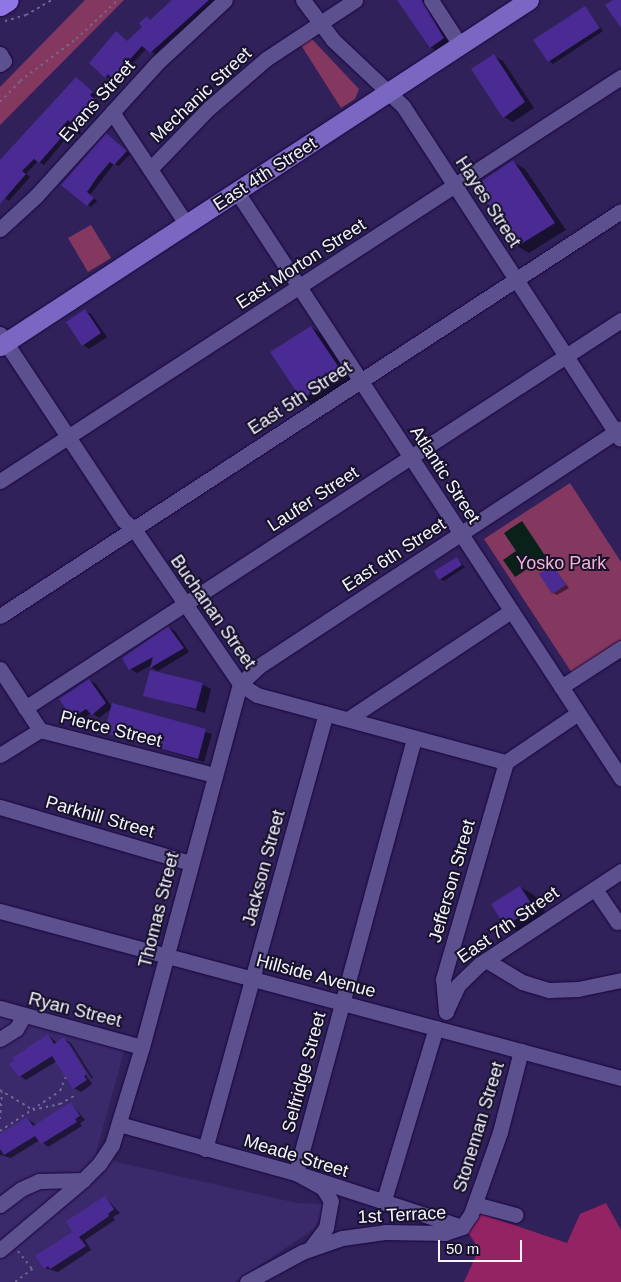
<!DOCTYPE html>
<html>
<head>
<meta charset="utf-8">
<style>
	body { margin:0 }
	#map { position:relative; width:621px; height:1282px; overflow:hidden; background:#30215b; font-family:Helvetica,sans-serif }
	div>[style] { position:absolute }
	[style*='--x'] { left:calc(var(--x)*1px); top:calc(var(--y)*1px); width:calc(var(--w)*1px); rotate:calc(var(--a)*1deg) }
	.built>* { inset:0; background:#3a296b }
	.green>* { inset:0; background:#85385f }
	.forest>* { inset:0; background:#942363 }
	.water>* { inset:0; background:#0a211a }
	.shadow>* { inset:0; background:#0007 }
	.building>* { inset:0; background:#4a2b93 }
	.path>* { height:2px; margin-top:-1px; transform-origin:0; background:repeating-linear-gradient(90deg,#716790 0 2.5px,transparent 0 6.5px) }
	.roads { filter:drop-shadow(0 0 1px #19053e) drop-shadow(0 0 1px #19053e) }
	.minor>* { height:15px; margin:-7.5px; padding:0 7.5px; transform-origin:7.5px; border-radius:7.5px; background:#5c508e }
	.major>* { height:19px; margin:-9.5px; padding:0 9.5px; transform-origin:9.5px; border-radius:9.5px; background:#7a67c2 }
	.highway>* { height:21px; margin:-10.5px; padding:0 10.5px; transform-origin:10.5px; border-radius:10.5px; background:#8e77e5 }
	span { translate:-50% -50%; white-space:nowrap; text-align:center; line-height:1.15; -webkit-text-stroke:4px #17112b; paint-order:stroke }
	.street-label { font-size:18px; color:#f4f4fb }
	.park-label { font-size:18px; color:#f1b6d0 }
	.scale { position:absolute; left:438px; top:1240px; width:84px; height:22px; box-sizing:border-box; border:2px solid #f4f4fb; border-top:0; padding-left:6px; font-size:15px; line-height:18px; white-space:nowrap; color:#f4f4fb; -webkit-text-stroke:4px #17112b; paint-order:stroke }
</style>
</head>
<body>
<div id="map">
	<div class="built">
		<i style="clip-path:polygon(0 1016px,125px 1048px,95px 1157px,297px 1203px,323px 1204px,323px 1211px,314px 1229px,235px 1282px,0 1282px)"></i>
	</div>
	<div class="green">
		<i style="clip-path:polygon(85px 0,124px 0,0 125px,0 87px)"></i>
		<i style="clip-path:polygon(309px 36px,359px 89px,355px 99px,341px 108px,299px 42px)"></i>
		<i style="clip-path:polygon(91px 225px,111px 258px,88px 272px,68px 238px)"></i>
		<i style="clip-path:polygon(570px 483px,621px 562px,621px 642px,572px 673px,484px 539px)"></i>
	</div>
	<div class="forest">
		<i style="clip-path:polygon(606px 1203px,621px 1230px,621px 1282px,464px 1282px,479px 1249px,467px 1231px,481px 1214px,567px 1243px,580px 1214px)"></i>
	</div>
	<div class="water">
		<i style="clip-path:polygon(522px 521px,546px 557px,515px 577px,503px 560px,516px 551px,504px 533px)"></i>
	</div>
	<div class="shadow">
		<i style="clip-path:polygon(175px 0,216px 0,155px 54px,147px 48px,117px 80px,106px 77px,90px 63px,116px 33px,127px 42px,144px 27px,147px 18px,151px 20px)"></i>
		<i style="clip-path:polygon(399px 0,424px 0,450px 42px,437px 51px,430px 47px)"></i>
		<i style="clip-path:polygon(585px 7px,603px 31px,553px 64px,549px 61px,535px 40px)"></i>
		<i style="clip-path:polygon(494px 56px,503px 61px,534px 108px,513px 122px,504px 117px)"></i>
		<i style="clip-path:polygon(76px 79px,96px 95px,94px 98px,99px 102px,78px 126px,72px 122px,59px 137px,64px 141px,44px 165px,38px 161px,26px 174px,30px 177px,9px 201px,3px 197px,0 200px,0 163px)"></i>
		<i style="clip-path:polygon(107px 134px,130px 154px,119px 166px,114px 164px,90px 195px,97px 201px,91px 207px,63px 185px)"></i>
		<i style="clip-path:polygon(513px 162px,525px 169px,566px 230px,529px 253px,517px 246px)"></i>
		<i style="clip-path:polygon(85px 311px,91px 314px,107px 337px,89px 349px,83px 345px)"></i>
		<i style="clip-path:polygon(311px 327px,324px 335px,354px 380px,316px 407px,303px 399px,272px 353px)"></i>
		<i style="clip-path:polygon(457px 558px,465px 567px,444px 581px,440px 579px)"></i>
		<i style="clip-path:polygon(553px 567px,569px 588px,557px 595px,553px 593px)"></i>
		<i style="clip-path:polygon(168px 627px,175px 631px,189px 652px,158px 671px,152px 668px,153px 664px,137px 673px,130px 669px)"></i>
		<i style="clip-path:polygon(89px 680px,96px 684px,112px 707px,113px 705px,212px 734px,204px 762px,105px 733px,112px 708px,99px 718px,92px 713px,79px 721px,73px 717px)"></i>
		<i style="clip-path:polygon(202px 684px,211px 689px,205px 713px,145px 695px)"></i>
		<i style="clip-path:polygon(520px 887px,534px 895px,547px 915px,520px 933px,506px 925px,493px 905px)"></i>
		<i style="clip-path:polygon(evenodd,48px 1035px,57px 1043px,64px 1039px,71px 1043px,93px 1078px,89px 1079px,92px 1084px,81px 1092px,74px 1088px,57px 1061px,26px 1080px,20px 1076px,48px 1035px,66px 1043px,69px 1043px,91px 1078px,89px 1080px,66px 1043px)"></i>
		<i style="clip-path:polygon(71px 1103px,85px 1120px,80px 1123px,82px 1126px,48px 1147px,40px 1140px,11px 1158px,0 1155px,0 1135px,27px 1118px,36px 1125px)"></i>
		<i style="clip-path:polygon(105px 1197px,120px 1213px,113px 1217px,115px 1220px,85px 1240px,91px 1250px,58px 1272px,45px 1268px)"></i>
	</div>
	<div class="building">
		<i style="clip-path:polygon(172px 0,209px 0,150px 53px,142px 46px,112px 79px,108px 74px,105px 78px,89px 63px,116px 31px,127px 41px,142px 27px,139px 23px,147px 16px,150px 20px)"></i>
		<i style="clip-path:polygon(397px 0,422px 0,444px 38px,430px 48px)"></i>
		<i style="clip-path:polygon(613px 0,621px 0,621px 28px,605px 5px)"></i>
		<i style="clip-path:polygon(585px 6px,600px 28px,548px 62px,533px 40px)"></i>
		<i style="clip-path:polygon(494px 54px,525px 102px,503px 118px,471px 69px)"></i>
		<i style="clip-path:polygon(76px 77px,93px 92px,90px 95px,95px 99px,73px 125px,68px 120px,56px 134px,61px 138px,39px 163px,34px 159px,22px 171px,26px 174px,0 204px,0 160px)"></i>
		<i style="clip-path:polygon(106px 133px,127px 151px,114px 165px,110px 162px,98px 176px,87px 192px,94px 198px,87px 206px,61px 185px)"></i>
		<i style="clip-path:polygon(513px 160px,555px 223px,516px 247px,476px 185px)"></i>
		<i style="clip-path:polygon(85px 309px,101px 333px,82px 346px,66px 322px)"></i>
		<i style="clip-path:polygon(311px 326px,342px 372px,302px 400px,270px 352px)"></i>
		<i style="clip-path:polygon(457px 557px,462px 565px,439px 580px,434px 571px)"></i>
		<i style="clip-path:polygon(553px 565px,566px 585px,552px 594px,539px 574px)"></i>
		<i style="clip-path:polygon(168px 626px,184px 648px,150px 668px,153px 657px,129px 670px,122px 658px)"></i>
		<i style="clip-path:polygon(150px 670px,203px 683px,196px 709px,143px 696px)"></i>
		<i style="clip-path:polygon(89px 679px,106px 703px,92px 715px,86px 709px,72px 718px,59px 699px)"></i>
		<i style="clip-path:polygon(112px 703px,206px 729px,198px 759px,104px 733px)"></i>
		<i style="clip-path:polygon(520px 886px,534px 908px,505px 926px,491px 904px)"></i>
		<i style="clip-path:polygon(48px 1034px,54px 1044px,64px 1037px,87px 1074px,84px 1076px,87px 1080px,73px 1089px,52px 1056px,19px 1077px,9px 1064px,14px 1061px,12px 1058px)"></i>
		<i style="clip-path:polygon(71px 1102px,80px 1116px,75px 1119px,77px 1122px,41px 1144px,35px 1136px,4px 1155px,0 1149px,0 1134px,27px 1117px,33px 1126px)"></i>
		<i style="clip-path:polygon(105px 1196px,114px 1209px,108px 1214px,109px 1216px,79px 1237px,86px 1246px,50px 1269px,48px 1266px,44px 1269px,35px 1256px,72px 1232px,66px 1221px)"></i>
	</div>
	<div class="path">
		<i style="--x:5;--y:21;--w:22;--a:-16"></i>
		<i style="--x:26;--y:15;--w:30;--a:-30"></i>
		<i style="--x:0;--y:102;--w:29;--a:-46"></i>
		<i style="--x:20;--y:81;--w:70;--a:-36.9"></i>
		<i style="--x:76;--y:39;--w:57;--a:-42.9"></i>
		<i style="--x:0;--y:1090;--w:39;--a:31"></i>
		<i style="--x:33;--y:1110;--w:28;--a:-13"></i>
		<i style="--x:60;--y:1104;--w:16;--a:-30"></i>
		<i style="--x:0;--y:1119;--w:27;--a:-86"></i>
		<i style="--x:0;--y:1131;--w:72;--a:-33.7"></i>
		<i style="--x:60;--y:1091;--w:15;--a:-67"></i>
		<i style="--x:18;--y:1251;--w:23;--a:52"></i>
		<i style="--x:15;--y:1282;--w:26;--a:-37"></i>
	</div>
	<div class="roads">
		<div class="minor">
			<i style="--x:303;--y:0;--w:50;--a:53.1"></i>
			<i style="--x:333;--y:40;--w:96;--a:43.3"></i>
			<i style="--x:403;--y:106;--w:397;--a:56.9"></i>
			<i style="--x:431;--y:0;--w:54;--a:57.2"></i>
			<i style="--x:0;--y:54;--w:8;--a:60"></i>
			<i style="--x:4;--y:61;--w:5;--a:143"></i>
			<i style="--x:112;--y:112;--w:136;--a:56.4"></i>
			<i style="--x:150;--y:169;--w:85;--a:-46"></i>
			<i style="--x:209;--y:108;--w:75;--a:-40.7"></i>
			<i style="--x:266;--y:59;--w:107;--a:-33.5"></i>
			<i style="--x:237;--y:192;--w:701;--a:56.76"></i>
			<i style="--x:0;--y:229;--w:49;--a:-42.5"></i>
			<i style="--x:36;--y:196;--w:181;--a:-47.7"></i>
			<i style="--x:158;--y:62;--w:91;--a:-42.8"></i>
			<i style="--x:0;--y:334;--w:223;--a:56.5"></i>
			<i style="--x:123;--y:520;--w:14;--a:39"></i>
			<i style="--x:134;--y:529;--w:188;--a:55.6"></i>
			<i style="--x:240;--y:684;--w:20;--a:33"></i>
			<i style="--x:257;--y:695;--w:258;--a:15.1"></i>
			<i style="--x:506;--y:762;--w:87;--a:-34.2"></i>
			<i style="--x:0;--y:481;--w:741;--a:-33.05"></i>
			<i style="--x:0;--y:616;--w:741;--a:-33.11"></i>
			<i style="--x:0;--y:669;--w:73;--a:56.7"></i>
			<i style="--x:40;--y:730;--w:180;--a:14.5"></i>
			<i style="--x:561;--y:687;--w:72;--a:-33"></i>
			<i style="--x:25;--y:708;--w:711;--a:-33.06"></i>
			<i style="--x:348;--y:719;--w:196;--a:-33.5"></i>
			<i style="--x:0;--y:755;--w:47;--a:-32"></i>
			<i style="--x:0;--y:807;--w:198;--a:16.4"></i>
			<i style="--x:595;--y:889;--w:40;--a:56"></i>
			<i style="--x:0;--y:911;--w:643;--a:15.05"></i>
			<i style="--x:486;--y:960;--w:42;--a:31.4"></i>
			<i style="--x:522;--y:982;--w:28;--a:17"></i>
			<i style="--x:549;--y:990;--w:29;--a:-2"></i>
			<i style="--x:578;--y:989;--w:44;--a:-11.8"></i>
			<i style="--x:0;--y:1008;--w:147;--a:15.4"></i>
			<i style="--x:446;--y:1011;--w:29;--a:-65"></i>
			<i style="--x:458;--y:985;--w:30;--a:-44"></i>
			<i style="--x:480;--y:964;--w:169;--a:-33.4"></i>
			<i style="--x:446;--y:1012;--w:33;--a:-95"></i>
			<i style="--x:443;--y:979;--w:226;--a:-73.8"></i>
			<i style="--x:0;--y:1039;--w:19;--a:-32"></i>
			<i style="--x:16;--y:1029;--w:14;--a:-60"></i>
			<i style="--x:119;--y:1124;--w:184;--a:15.5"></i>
			<i style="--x:296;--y:1173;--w:175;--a:18"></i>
			<i style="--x:205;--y:1149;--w:452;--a:-74.5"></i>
			<i style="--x:383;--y:1203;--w:183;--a:-73.2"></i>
			<i style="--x:475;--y:1204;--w:42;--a:15"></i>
			<i style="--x:0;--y:1205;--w:26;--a:-37"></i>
			<i style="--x:21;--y:1189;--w:20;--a:-24"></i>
			<i style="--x:39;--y:1181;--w:44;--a:-1.3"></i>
			<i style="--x:310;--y:1249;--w:26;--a:-53"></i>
			<i style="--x:326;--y:1228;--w:27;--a:-80"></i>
			<i style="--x:331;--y:1201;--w:15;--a:-122"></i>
			<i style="--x:323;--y:1188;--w:31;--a:-151"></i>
			<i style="--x:296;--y:1173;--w:450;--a:-74.8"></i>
			<i style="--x:0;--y:1250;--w:109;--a:-40.1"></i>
			<i style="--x:83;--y:1180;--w:23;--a:-45"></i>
			<i style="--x:99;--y:1164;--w:23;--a:-56"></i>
			<i style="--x:112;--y:1145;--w:102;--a:-73"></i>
			<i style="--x:142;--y:1047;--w:376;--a:-74.9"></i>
			<i style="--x:240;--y:684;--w:26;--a:-43"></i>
			<i style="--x:259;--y:666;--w:433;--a:-33.3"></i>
			<i style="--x:247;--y:1282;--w:63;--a:-28.6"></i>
			<i style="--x:302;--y:1252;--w:42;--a:-19.3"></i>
			<i style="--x:342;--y:1238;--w:43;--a:-7.9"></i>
			<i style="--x:385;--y:1232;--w:60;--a:1"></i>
			<i style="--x:445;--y:1233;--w:18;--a:-19"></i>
			<i style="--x:462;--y:1227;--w:16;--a:-55"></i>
			<i style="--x:471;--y:1214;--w:87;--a:-70.5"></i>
			<i style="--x:500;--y:1132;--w:84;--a:-75.5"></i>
		</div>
		<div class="major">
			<i style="--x:0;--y:346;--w:632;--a:-33.19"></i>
		</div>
		<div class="highway">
			<i style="--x:0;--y:5;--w:9;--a:-32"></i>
		</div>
	</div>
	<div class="street-label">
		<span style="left:201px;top:95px;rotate:-43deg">Mechanic Street</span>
		<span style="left:97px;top:101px;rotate:-48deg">Evans Street</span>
		<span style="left:265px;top:174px;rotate:-33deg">East 4th Street</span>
		<span style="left:488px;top:202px;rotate:57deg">Hayes Street</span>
		<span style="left:301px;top:264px;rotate:-33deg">East Morton Street</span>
		<span style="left:300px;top:398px;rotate:-33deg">East 5th Street</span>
		<span style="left:445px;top:475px;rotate:57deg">Atlantic Street</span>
		<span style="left:313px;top:499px;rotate:-33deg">Laufer Street</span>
		<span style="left:394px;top:555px;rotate:-33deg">East 6th Street</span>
		<span style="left:213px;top:612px;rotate:55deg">Buchanan Street</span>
		<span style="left:111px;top:729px;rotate:14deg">Pierce Street</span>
		<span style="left:100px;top:817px;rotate:16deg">Parkhill Street</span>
		<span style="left:264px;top:868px;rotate:-75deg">Jackson Street</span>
		<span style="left:452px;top:881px;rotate:-74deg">Jefferson Street</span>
		<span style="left:159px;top:910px;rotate:-76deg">Thomas Street</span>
		<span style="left:508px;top:925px;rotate:-35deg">East 7th Street</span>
		<span style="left:316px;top:976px;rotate:15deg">Hillside Avenue</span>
		<span style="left:75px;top:1010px;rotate:14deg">Ryan Street</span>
		<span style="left:304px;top:1072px;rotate:-75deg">Selfridge Street</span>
		<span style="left:479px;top:1127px;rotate:-73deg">Stoneman Street</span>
		<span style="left:296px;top:1156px;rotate:17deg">Meade Street</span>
		<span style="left:402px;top:1215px;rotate:-3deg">1st Terrace</span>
	</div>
	<div class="park-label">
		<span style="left:561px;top:563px">Yosko Park</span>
	</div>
	<div class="scale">50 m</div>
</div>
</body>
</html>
